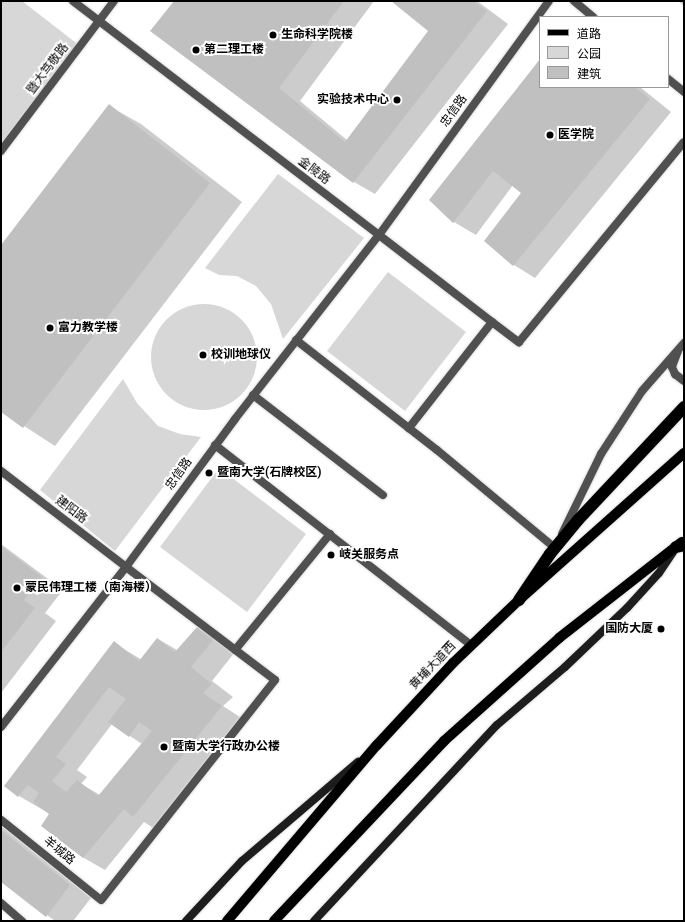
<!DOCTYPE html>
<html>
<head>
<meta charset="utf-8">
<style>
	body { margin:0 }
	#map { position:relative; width:685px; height:922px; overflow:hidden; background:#fff; font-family:Roboto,"Noto Sans SC",sans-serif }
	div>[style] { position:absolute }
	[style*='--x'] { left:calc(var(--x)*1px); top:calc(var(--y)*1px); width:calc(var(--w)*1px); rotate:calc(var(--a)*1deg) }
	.green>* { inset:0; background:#d7d7d7 }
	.round { border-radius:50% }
	.shadow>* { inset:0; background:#0003 }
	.building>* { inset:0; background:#c0c0c0 }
	.roads { filter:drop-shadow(0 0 1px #dbdbdb) drop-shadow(0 0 1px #dbdbdb) }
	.service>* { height:8px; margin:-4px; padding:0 4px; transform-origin:4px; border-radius:4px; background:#505050 }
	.minor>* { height:8px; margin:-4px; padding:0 4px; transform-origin:4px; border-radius:4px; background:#505050 }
	.secondary>* { height:8px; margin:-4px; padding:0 4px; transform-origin:4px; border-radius:4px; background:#1d1d1d }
	.primary>* { height:10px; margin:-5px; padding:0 5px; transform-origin:5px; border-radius:5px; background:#000 }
	.motorway>* { height:12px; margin:-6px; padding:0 6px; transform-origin:6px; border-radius:6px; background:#000 }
	.dots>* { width:11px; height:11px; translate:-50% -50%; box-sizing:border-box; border:2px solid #fff; border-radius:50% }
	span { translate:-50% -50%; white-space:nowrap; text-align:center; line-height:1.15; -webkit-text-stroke:4px #fff; paint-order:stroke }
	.poi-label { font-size:12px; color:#000; font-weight:700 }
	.left { translate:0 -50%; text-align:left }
	.right { translate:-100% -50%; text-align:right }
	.street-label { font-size:12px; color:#000 }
	.frame { position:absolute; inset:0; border:2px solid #000; pointer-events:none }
	.legend { position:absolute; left:539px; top:16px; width:130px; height:72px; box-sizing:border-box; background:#fff; border:1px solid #999; margin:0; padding:5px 7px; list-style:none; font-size:12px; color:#000 }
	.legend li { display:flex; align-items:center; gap:8px; height:20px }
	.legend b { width:20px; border:1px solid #999 }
</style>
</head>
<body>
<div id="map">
	<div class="green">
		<i style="clip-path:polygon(1px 1px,22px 1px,80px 46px,1px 151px)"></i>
		<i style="clip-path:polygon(278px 174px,364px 238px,283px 339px,271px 304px,256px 286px,237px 276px,219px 275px,205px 268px)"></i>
		<i style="clip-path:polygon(388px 272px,466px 332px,405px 411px,327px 351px)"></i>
		<i class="round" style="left:151px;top:304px;width:106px;height:106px"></i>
		<i style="clip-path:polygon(123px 379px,137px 403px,158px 426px,180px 434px,201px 437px,115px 551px,40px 490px)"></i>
		<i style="clip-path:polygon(219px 468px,306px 534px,247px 612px,160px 547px)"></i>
	</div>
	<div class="shadow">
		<i style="clip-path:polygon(175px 1px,374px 1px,300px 101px,347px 140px,430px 30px,393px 1px,477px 1px,508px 24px,375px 194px,354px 182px)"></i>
		<i style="clip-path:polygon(678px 1px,684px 1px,684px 6px)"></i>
		<i style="clip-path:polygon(540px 60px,540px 87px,640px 87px,671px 112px,535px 278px,514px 265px,485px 241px,523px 193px,513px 185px,476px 235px,454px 222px,431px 200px)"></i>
		<i style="clip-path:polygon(109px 106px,141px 124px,242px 202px,55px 446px,1px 411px,1px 246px)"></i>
		<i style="clip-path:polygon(1px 544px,63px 590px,45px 613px,56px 621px,1px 693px)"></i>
		<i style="clip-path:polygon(evenodd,197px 628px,235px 652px,212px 681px,233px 697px,223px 706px,243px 719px,155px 829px,144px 822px,105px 870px,84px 858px,42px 826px,50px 814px,19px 796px,114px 643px,142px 660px,158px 639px,177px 650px,197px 628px,112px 724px,142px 744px,100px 795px,81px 784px,87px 777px,77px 770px,112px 724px)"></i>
		<i style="clip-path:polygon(1px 826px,91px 898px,73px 921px,55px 921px,1px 880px)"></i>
	</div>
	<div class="building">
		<i style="clip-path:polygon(174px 1px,344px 1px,279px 88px,345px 142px,428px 31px,391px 1px,473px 1px,487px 11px,353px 183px,150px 31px)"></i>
		<i style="clip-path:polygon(540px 59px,540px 87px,635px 87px,650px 99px,513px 266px,484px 241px,521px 193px,493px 171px,453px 223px,429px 200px)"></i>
		<i style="clip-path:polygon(109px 104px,210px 183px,23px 428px,1px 412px,1px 245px)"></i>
		<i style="clip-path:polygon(1px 546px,42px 577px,24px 600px,35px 608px,1px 652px)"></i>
		<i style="clip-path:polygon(evenodd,197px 627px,214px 639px,191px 667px,212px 684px,203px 693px,222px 706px,133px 817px,124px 809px,83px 858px,41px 826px,49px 814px,33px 802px,39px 793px,28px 785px,18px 797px,4px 786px,114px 641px,139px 661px,157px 638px,175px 652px,197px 627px,109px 687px,126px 699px,108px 722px,129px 737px,139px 722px,152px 731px,98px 796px,77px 780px,66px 792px,52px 781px,66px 764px,56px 757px,109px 687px)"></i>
		<i style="clip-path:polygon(1px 830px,70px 885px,46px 917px,1px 882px)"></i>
	</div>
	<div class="roads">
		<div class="service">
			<i style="--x:574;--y:1;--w:25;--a:40"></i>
			<i style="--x:668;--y:79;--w:21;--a:39"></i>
			<i style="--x:379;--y:235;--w:143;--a:37.6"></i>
			<i style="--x:492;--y:322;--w:135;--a:128.1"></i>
			<i style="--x:492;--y:322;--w:34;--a:37"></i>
			<i style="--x:519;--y:342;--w:259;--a:-50.5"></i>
			<i style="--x:296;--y:340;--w:179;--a:38"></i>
			<i style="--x:437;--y:450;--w:153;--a:39.7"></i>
			<i style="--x:253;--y:395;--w:164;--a:37.6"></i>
			<i style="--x:215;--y:445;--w:325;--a:38"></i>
			<i style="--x:235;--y:650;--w:150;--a:-50.7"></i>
			<i style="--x:1;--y:727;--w:203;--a:-52"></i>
			<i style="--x:126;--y:567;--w:187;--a:37.2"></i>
			<i style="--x:275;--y:680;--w:280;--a:128.3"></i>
			<i style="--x:101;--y:900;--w:128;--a:-141.3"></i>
			<i style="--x:1;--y:903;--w:28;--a:41"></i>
		</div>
		<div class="minor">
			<i style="--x:1;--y:151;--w:188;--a:-53"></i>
			<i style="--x:379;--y:235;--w:289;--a:-54"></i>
			<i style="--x:678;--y:351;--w:17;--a:111"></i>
			<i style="--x:672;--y:367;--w:8;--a:67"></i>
			<i style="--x:675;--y:374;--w:11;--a:38"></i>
			<i style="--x:1;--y:471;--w:158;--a:37.5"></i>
			<i style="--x:126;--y:567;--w:184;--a:-53.6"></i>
			<i style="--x:235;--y:419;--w:234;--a:-52"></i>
			<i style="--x:379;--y:235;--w:385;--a:-142.6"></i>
			<i style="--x:562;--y:534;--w:89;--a:-64"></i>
			<i style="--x:601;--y:454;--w:75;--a:-56.9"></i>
			<i style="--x:642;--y:391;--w:64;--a:-48.8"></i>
		</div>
		<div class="secondary">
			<i style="--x:186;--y:921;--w:82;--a:-47"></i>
			<i style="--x:242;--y:861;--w:153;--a:-40.5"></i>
			<i style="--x:314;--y:921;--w:268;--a:-47"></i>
			<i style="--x:497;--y:725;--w:89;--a:-40.5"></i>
			<i style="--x:565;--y:667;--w:86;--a:-43.6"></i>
			<i style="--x:627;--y:608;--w:47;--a:-47.6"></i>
			<i style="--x:659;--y:573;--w:27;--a:-56"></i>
		</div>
		<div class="primary">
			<i style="--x:227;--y:921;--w:231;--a:-49.6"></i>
			<i style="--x:377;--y:745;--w:112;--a:-47.2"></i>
			<i style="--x:453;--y:663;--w:91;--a:-43.7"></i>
			<i style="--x:519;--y:600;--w:221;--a:-41.7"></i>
			<i style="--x:274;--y:921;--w:248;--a:-46.6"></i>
			<i style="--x:444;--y:741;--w:154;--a:-41.8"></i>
			<i style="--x:559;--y:638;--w:156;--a:-38"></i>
		</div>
		<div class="motorway">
			<i style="--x:676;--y:547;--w:8;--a:-14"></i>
			<i style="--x:519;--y:600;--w:55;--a:-56"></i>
			<i style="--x:550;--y:554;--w:44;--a:-50.5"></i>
			<i style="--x:578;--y:520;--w:155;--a:-46.8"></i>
		</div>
	</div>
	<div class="dots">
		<i style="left:273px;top:35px;background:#000"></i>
		<i style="left:196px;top:50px;background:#000"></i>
		<i style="left:397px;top:100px;background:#000"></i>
		<i style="left:550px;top:135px;background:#000"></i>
		<i style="left:50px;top:328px;background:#000"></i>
		<i style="left:203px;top:355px;background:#000"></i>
		<i style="left:209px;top:473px;background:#000"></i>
		<i style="left:331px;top:555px;background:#000"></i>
		<i style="left:17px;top:588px;background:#000"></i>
		<i style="left:661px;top:629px;background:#000"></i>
		<i style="left:164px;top:747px;background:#000"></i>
	</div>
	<div class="poi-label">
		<span class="left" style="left:281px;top:35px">生命科学院楼</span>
		<span class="left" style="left:204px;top:50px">第二理工楼</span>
		<span class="right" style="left:389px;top:100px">实验技术中心</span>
		<span class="left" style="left:558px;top:135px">医学院</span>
		<span class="left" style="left:58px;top:328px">富力教学楼</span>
		<span class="left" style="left:211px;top:355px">校训地球仪</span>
		<span class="left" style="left:217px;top:473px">暨南大学(石牌校区)</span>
		<span class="left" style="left:339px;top:555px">岐关服务点</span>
		<span class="left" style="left:25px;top:588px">蒙民伟理工楼（南海楼）</span>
		<span class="right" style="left:653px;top:629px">国防大厦</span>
		<span class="left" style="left:172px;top:747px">暨南大学行政办公楼</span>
	</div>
	<div class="street-label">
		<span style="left:48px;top:69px;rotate:-53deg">暨大笃敬路</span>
		<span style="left:454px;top:111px;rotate:-54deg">忠信路</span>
		<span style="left:314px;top:171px;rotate:37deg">金陵路</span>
		<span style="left:179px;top:474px;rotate:-54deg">忠信路</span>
		<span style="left:71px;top:510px;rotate:37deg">建阳路</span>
		<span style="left:433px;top:666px;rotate:-46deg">黄埔大道西</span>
		<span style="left:59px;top:851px;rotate:39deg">羊城路</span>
	</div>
	<div class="frame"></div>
	<ul class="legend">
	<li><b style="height:5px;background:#000"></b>道路</li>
	<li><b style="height:11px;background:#d7d7d7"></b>公园</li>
	<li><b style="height:11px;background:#c0c0c0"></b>建筑</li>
	</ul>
</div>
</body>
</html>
